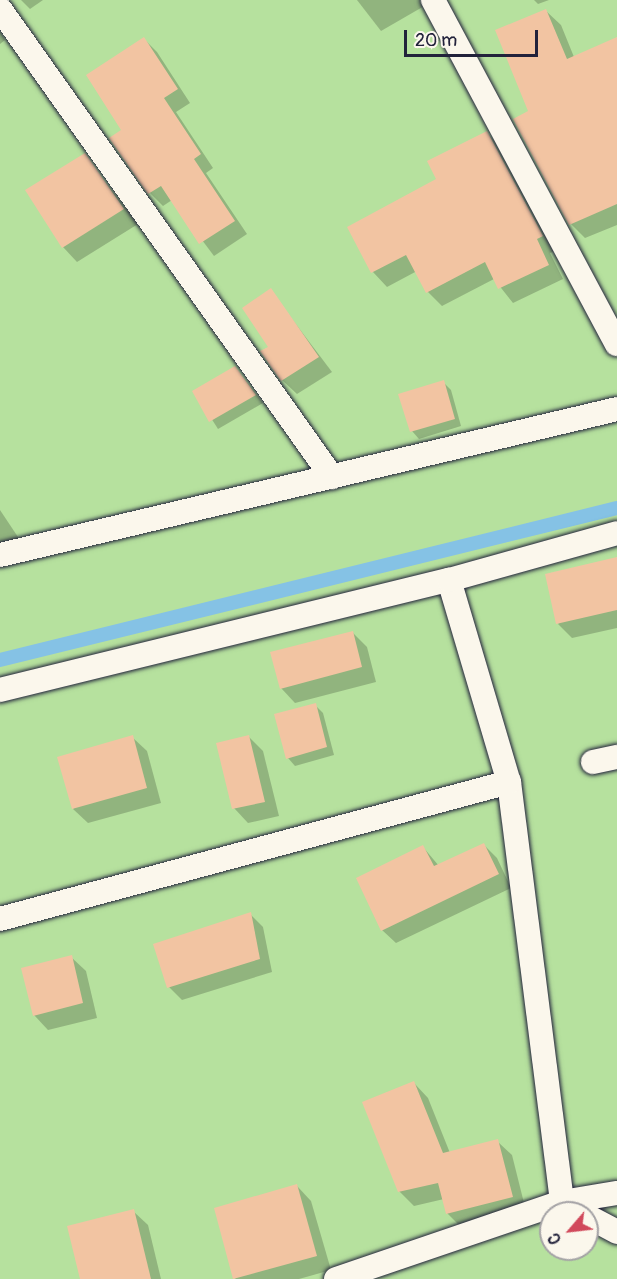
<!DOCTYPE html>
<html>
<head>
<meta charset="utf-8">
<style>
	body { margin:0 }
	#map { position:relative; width:617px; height:1279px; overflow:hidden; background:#f8e8d6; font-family:Pangolin,sans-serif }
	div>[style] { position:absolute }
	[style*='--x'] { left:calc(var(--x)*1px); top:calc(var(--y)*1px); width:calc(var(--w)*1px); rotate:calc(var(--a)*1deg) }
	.green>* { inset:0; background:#b6e19e }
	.shadow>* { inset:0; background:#0003 }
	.stream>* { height:14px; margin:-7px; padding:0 7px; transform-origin:7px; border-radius:7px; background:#85c2e5 }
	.building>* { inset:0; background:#f2c4a2 }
	.roads { filter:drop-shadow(0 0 2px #22223b) drop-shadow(0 0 2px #22223b) }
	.lane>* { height:24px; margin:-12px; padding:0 12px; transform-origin:12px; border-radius:12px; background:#fbf7ec }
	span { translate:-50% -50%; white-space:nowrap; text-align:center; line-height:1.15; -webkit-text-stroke:4.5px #fbf7ec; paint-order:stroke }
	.north { position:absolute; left:539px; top:1201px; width:60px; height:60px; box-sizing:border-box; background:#fbf7ec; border:2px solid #a4a2a5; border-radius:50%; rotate:242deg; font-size:16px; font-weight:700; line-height:24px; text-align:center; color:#22223b }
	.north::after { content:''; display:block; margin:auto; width:21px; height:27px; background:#d1495b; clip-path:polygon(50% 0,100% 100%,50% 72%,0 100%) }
	.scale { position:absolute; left:404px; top:30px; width:134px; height:27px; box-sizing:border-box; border:3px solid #22223b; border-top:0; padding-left:8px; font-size:18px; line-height:21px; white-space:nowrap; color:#22223b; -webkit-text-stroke:4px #fbf7ec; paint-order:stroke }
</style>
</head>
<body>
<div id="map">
	<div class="green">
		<i style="clip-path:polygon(evenodd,0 0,617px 0,617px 1279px,0 1279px,0 0,551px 1213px,587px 1213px,587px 1249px,551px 1249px,551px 1213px)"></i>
	</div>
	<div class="shadow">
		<i style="clip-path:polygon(21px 0,43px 0,30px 9px)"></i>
		<i style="clip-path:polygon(357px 0,424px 0,426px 5px,381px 31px)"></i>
		<i style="clip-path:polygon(534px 0,549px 0,538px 4px)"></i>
		<i style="clip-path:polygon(546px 11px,561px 25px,574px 57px,617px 39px,617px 225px,585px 238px,571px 224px,530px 112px)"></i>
		<i style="clip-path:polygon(0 31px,5px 40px,0 44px)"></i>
		<i style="clip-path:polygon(144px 39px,157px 52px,190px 103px,176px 112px,213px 168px,206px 173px,247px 234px,214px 256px,172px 200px,163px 206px,150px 193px,123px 130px)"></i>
		<i style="clip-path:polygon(487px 133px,501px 147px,556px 251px,550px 253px,563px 279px,513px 303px,494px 279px,442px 306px,428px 292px,417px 271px,387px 287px,373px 272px,349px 227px,438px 180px)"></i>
		<i style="clip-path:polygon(84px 155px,138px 224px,77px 262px,63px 247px)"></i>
		<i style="clip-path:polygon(270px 290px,332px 372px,297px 394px,282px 380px,271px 347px)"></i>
		<i style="clip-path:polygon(235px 367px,263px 403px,218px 429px,194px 391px)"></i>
		<i style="clip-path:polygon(443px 382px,451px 390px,461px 426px,419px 439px,412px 431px)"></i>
		<i style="clip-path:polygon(0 510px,20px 540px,0 554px)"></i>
		<i style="clip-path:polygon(617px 561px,617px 628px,572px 638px,558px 624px)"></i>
		<i style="clip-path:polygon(352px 632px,367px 647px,376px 682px,295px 703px,281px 688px)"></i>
		<i style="clip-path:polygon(315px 705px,323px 713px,334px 755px,295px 766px,288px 758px)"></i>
		<i style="clip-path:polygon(132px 737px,147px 751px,161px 803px,88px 823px,73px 809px)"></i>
		<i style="clip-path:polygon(249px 737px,263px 751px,279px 816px,248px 823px,234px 808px)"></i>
		<i style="clip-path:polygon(484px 845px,497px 858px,511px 888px,396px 943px,382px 930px,423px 847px,439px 866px)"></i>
		<i style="clip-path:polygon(250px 914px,263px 927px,272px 972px,182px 1000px,169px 987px)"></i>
		<i style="clip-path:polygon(71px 957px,86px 971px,97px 1018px,48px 1030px,34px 1015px)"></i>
		<i style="clip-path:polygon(414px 1083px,428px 1098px,450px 1153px,497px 1141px,512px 1155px,526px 1211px,462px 1228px,447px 1213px,444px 1199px,414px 1206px,399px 1191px)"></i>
		<i style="clip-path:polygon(297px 1186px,311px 1201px,331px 1270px,299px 1279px,235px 1279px)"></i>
		<i style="clip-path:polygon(133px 1211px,148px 1225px,161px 1279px,82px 1279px)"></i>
	</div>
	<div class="stream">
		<i style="--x:0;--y:660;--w:635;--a:-13.84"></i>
	</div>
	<div class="building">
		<i style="clip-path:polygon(546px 9px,567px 59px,617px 37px,617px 204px,569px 225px,513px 119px,528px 111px,495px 30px)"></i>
		<i style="clip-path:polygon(144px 37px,178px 89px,164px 98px,201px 154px,194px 159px,235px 221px,199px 244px,161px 186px,148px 194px,109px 138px,121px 130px,86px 75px)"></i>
		<i style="clip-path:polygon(487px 131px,543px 236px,537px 239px,549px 265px,498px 289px,485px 262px,426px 293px,406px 255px,371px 273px,347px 227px,436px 179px,427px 161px)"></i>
		<i style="clip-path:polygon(85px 153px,124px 209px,62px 248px,25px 190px)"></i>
		<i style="clip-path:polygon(271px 288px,319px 357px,281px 381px,260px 351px,268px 347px,242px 308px)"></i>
		<i style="clip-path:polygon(235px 366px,256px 395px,209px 422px,192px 391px)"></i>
		<i style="clip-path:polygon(444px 380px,455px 419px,410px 432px,398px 394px)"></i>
		<i style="clip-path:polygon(617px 557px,617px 610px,556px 624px,545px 574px)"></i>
		<i style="clip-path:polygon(353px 631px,362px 667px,280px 689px,270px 652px)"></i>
		<i style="clip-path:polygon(316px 703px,327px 747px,286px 759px,274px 714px)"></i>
		<i style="clip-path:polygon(133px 735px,147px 788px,72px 809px,57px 757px)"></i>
		<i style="clip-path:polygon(249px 735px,265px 802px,232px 809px,216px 743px)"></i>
		<i style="clip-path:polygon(484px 843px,499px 874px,381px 931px,356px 878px,423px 845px,434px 866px)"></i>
		<i style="clip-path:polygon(251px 912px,260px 959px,167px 988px,153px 944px)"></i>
		<i style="clip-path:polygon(72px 955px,83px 1003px,33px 1016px,21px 968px)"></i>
		<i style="clip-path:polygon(414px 1081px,443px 1153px,498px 1139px,513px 1197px,446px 1214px,438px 1183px,398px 1192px,362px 1102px)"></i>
		<i style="clip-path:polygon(297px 1184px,317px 1256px,233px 1279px,214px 1208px)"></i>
		<i style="clip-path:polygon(134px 1209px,151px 1279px,80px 1279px,67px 1226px)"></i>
	</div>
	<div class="roads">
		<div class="lane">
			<i style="--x:433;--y:0;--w:390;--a:61.9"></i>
			<i style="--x:0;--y:9;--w:574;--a:54.65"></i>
			<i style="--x:0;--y:555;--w:634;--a:-13.31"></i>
			<i style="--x:449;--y:580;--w:211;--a:73.5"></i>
			<i style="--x:509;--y:782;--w:423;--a:82.8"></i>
			<i style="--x:0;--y:690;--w:462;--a:-13.8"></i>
			<i style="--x:449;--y:580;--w:174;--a:-15.6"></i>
			<i style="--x:593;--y:762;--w:25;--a:-12"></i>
			<i style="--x:0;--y:919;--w:527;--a:-15.06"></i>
			<i style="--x:587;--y:1216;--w:34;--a:28"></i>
			<i style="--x:336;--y:1279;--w:239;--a:-18.8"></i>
			<i style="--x:562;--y:1202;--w:56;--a:-9.3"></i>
		</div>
	</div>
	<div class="north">С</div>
	<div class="scale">20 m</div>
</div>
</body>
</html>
